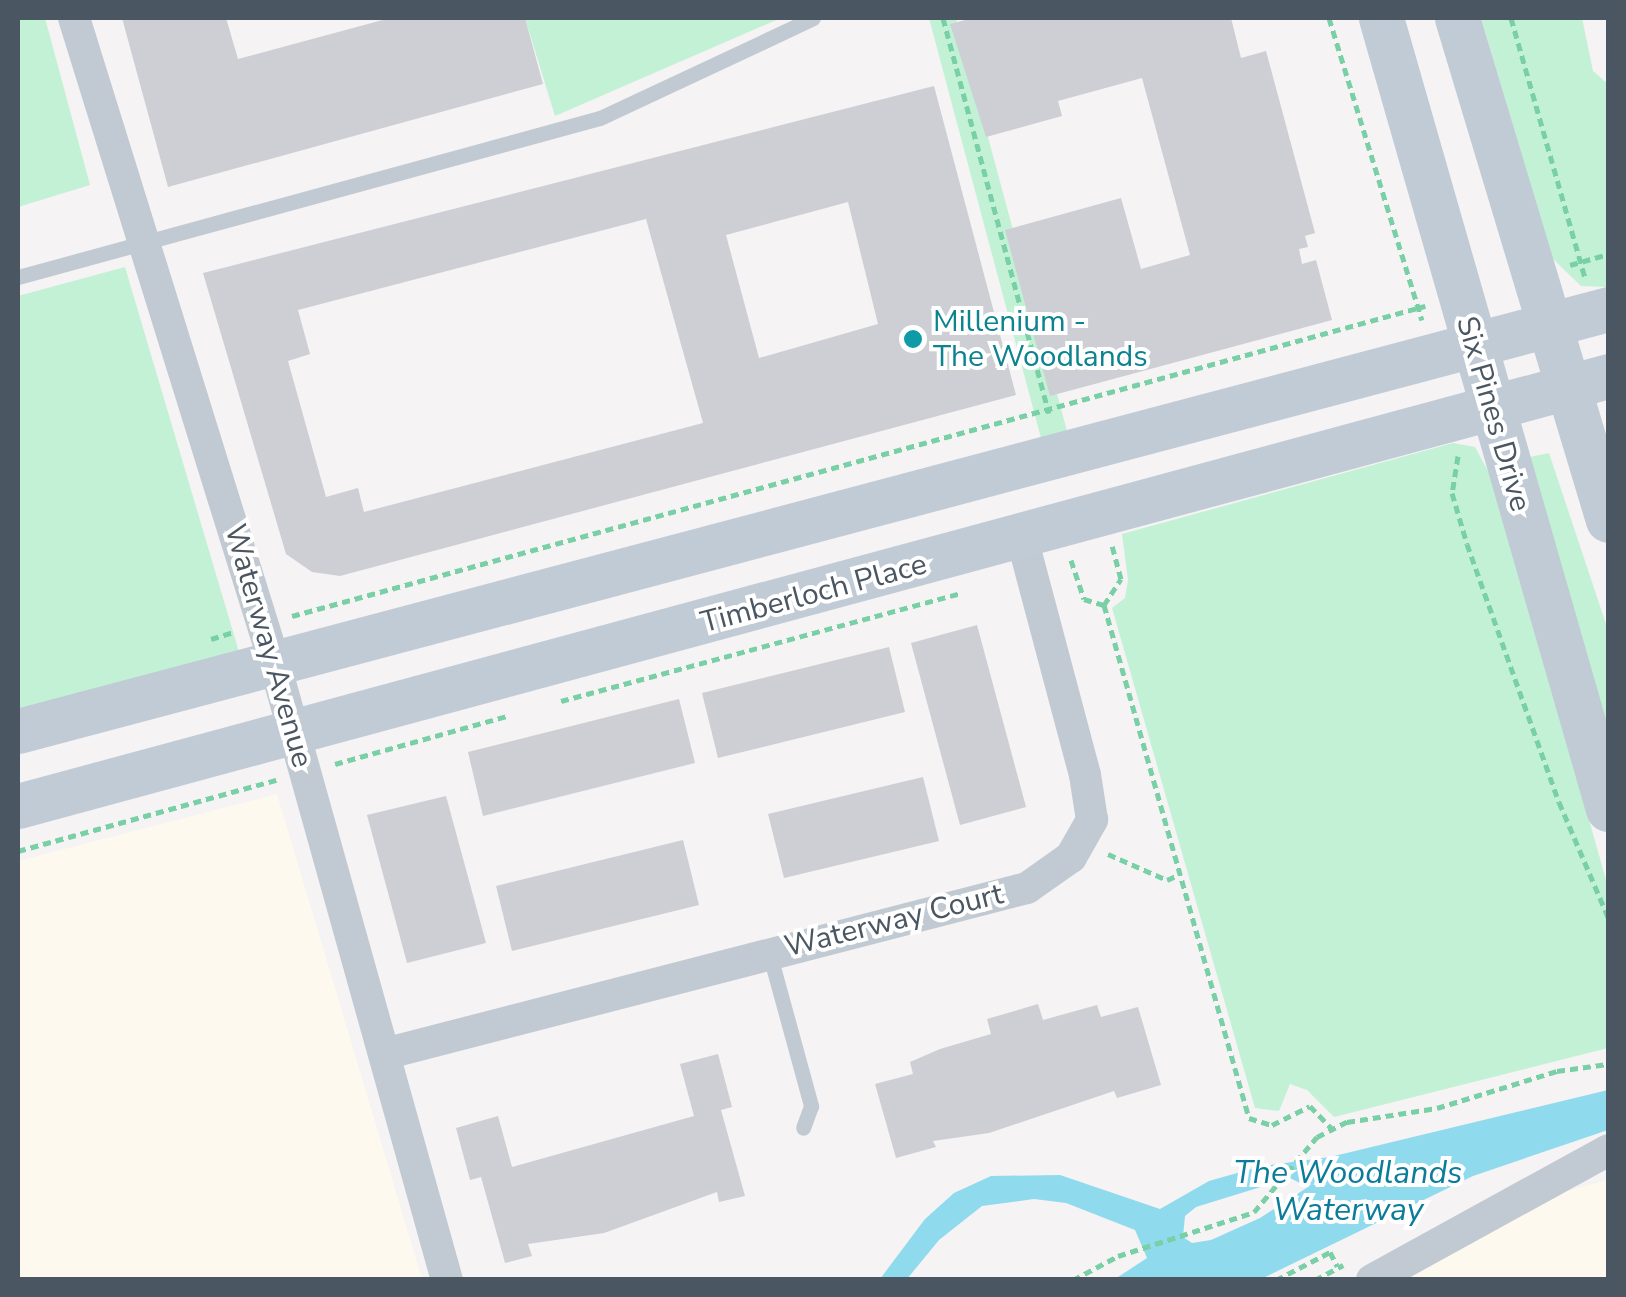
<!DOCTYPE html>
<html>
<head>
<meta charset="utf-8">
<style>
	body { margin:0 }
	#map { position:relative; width:1626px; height:1297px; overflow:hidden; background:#f5f3f3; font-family:"Nunito Sans",sans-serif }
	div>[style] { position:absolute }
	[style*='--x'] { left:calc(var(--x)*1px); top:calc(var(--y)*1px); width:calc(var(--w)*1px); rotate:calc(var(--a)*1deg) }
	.commercial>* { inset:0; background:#fdf9ef }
	.green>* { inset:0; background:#c3f1d5 }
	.water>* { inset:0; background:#90daee }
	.building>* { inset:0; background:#cdcfd5 }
	.path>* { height:5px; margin-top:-2.5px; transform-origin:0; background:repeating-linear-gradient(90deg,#7ad0a6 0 8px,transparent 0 13px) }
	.lane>* { height:15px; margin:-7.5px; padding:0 7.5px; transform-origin:7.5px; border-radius:7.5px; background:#c1cad2 }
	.street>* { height:32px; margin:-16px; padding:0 16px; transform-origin:16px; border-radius:16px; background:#c1cad2 }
	.secondary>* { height:45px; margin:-22.5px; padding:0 22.5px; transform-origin:22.5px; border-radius:22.5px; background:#c1cbd6 }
	.dots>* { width:28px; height:28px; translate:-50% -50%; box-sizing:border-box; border:5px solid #fff; border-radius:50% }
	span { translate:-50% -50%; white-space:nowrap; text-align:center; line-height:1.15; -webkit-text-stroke:8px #fff; paint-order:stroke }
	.culture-label { font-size:30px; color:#0d838f }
	.left { translate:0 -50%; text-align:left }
	.street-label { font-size:30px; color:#4a5661 }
	.water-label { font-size:32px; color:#0c7c9b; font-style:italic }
	.frame { position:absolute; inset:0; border:20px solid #4a5661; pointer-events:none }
</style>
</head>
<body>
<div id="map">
	<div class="commercial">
		<i style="clip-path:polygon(277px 794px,422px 1279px,18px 1279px,18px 861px)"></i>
		<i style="clip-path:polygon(1608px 1180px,1608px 1279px,1391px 1279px,1567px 1191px)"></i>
	</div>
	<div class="green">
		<i style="clip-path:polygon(18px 18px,45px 18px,90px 185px,18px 207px)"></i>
		<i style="clip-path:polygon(525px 18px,781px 18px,555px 116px)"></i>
		<i style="clip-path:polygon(929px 18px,956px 18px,1067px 431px,1041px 438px)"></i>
		<i style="clip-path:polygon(1481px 18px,1582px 18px,1593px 71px,1608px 84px,1608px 287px,1581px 286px,1552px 258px)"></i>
		<i style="clip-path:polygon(125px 267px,239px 652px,18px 711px,18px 296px)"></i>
		<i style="clip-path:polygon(1453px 443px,1475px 447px,1494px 482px,1608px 887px,1608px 1048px,1334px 1117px,1307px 1090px,1290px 1084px,1279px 1111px,1255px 1108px,1112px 608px,1125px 598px,1128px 580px,1122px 534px)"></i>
		<i style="clip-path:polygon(1549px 453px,1608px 630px,1608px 752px,1525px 458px)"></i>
	</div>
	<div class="water">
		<i style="clip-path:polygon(evenodd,1608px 1090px,1608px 1130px,1473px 1176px,1261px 1279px,1115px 1279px,1147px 1258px,1135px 1230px,1066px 1203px,1034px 1199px,982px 1206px,939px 1240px,907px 1279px,880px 1279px,925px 1219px,954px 1193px,991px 1176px,1060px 1175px,1160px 1209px,1209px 1181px,1262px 1166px,1330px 1157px,1608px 1090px,1290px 1178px,1308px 1187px,1260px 1218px,1211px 1240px,1192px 1243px,1183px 1237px,1185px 1216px,1196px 1207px,1290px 1178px)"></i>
	</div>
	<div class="building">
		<i style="clip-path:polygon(122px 18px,226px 18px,238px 59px,390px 18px,525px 18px,543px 84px,168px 187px)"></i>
		<i style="clip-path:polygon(973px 18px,1231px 18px,1241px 58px,1266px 51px,1315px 233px,1305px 236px,1308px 247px,1299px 249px,1302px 264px,1316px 260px,1332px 320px,1050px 396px,1005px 230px,1121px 198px,1141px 269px,1190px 255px,1142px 78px,1058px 101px,1062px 116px,986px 137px,950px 24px)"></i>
		<i style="clip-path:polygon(evenodd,934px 86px,1016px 395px,340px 576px,312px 572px,286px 554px,203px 273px,934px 86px,848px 202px,878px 324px,759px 358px,726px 235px,848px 202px,934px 86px,646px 219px,703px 423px,364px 512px,358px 488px,326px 497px,288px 361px,310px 354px,298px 310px,646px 219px)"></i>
		<i style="clip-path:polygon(977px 625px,1026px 807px,960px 825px,911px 643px)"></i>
		<i style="clip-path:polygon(889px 647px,905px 712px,718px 758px,702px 693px)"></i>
		<i style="clip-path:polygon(679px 699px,695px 763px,483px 816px,468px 752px)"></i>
		<i style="clip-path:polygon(923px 777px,939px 841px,784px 878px,768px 814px)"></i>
		<i style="clip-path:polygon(446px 796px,486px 943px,407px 963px,367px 815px)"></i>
		<i style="clip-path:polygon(683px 840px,699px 905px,512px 951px,496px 886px)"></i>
		<i style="clip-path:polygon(1038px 1004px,1043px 1020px,1097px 1005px,1101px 1017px,1138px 1007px,1161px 1085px,1117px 1098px,1114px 1091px,989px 1133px,933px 1141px,936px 1147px,896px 1158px,875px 1084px,913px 1074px,910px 1062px,940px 1049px,991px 1034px,987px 1019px)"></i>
		<i style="clip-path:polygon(718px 1054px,732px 1107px,721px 1110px,745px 1196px,719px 1202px,717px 1192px,604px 1233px,528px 1244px,532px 1256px,505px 1263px,481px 1177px,470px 1180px,456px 1128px,498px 1116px,512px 1167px,694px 1116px,680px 1064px)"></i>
	</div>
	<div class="path">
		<i style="--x:943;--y:18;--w:409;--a:75"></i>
		<i style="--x:1329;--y:18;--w:316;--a:72.9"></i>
		<i style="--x:1511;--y:18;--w:269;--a:74.1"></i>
		<i style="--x:1570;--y:265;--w:40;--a:-16"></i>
		<i style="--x:1458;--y:456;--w:37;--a:99"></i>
		<i style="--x:1452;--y:493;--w:53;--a:73.6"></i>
		<i style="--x:1467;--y:544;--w:274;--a:70.4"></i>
		<i style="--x:1559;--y:802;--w:125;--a:66.9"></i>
		<i style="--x:1071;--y:560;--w:41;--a:71.6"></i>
		<i style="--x:1084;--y:599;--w:21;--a:17"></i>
		<i style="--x:1104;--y:605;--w:533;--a:74.22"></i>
		<i style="--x:1249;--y:1118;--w:24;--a:17"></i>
		<i style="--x:1272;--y:1125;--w:42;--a:-26.6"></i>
		<i style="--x:1310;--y:1106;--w:32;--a:46"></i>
		<i style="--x:1104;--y:605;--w:31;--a:-57"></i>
		<i style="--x:1121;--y:579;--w:34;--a:-105"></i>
		<i style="--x:292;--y:616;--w:1175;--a:-15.3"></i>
		<i style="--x:211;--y:639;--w:24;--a:-17"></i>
		<i style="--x:561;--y:701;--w:414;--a:-15.1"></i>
		<i style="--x:335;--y:764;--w:179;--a:-15.6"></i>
		<i style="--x:18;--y:851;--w:268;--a:-15.4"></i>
		<i style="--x:1108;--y:854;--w:64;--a:23.8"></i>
		<i style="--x:1167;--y:880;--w:12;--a:-24"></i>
		<i style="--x:1073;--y:1280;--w:51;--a:-28.1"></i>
		<i style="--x:1118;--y:1256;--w:143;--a:-17.9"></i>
		<i style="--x:1254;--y:1212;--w:98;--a:-50"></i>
		<i style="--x:1317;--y:1137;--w:34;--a:-27"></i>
		<i style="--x:1347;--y:1122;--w:91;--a:-8.8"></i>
		<i style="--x:1437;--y:1108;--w:126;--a:-17.1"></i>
		<i style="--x:1557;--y:1071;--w:51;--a:-7.8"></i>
		<i style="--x:1276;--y:1280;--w:61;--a:-27.4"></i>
		<i style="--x:1330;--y:1252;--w:16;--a:63"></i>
		<i style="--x:1315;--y:1280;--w:32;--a:-28"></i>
	</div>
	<div class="lane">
		<i style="--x:18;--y:277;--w:603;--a:-15.28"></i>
		<i style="--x:600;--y:118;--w:235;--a:-25.1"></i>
		<i style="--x:769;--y:952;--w:160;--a:74.7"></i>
		<i style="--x:811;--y:1106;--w:23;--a:110"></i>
	</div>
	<div class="street">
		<i style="--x:74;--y:18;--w:673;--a:72.72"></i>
		<i style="--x:274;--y:661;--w:643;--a:74.39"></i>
		<i style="--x:388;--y:1053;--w:660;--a:-14.48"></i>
		<i style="--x:1027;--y:888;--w:54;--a:-35.2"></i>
		<i style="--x:1071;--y:857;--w:43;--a:-60.4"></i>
		<i style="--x:1092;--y:820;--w:46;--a:-98.8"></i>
		<i style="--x:1085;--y:775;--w:244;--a:-104.9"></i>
		<i style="--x:1372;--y:1280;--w:269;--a:-28.8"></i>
	</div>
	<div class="secondary">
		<i style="--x:1381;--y:18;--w:823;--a:73.99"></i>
		<i style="--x:1457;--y:18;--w:524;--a:73.26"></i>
		<i style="--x:18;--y:731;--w:1645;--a:-14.86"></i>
		<i style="--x:18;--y:806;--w:1647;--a:-15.13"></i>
	</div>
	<div class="dots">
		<i style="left:913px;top:339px;background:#0f9aa8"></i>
	</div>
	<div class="culture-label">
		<span class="left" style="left:933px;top:339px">Millenium -<br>The Woodlands</span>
	</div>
	<div class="street-label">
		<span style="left:1493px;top:414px;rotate:74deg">Six Pines Drive</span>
		<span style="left:814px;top:594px;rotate:-15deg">Timberloch Place</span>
		<span style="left:268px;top:646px;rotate:74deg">Waterway Avenue</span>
		<span style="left:894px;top:921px;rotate:-14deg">Waterway Court</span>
	</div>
	<div class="water-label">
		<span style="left:1348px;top:1192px">The Woodlands<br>Waterway</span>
	</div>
	<div class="frame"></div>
</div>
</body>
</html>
